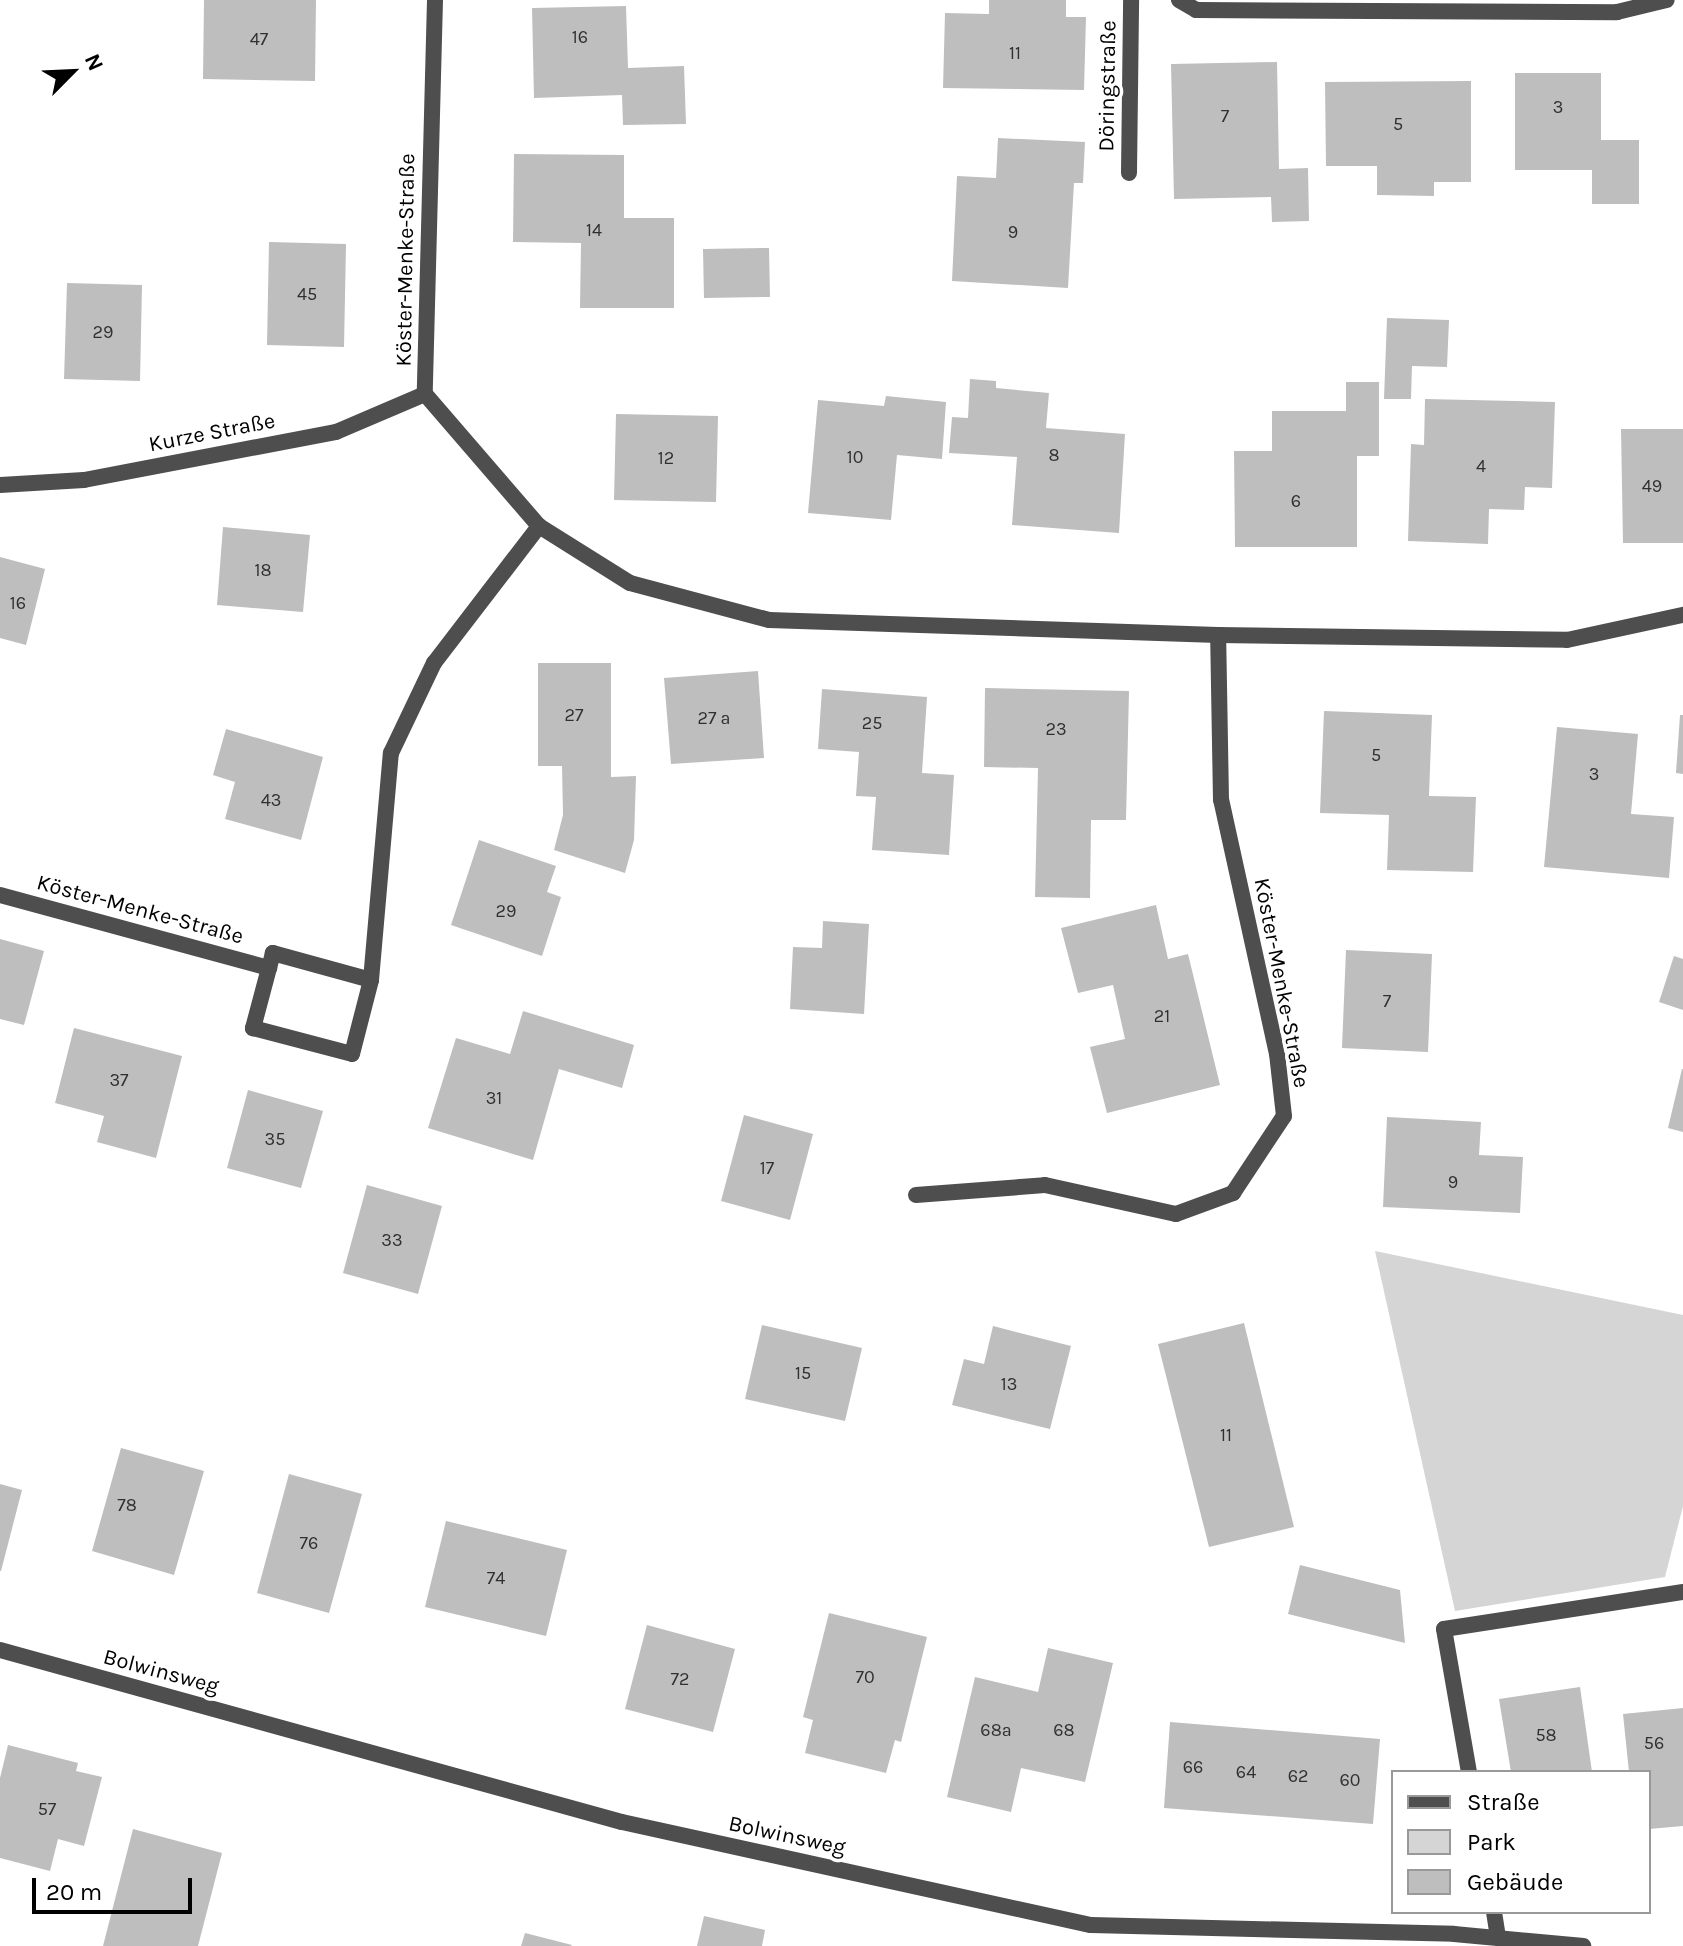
<!DOCTYPE html>
<html>
<head>
<meta charset="utf-8">
<style>
	body { margin:0 }
	#map { position:relative; width:1683px; height:1946px; overflow:hidden; background:#fff; font-family:Karla,sans-serif }
	div>[style] { position:absolute }
	[style*='--x'] { left:calc(var(--x)*1px); top:calc(var(--y)*1px); width:calc(var(--w)*1px); rotate:calc(var(--a)*1deg) }
	.green>* { inset:0; background:#d5d5d5 }
	.building>* { inset:0; background:#bebebe }
	.lane>* { height:16px; margin:-8px; padding:0 8px; transform-origin:8px; border-radius:8px; background:#4e4e4e }
	.street>* { height:16px; margin:-8px; padding:0 8px; transform-origin:8px; border-radius:8px; background:#4e4e4e }
	span { translate:-50% -50%; white-space:nowrap; text-align:center; line-height:1.15; -webkit-text-stroke:7px #fff; paint-order:stroke }
	.number-label { font-size:18px; color:#303030 }
	.number-label span { -webkit-text-stroke-width:0 }
	.street-label { font-size:22px; color:#000 }
	.legend { position:absolute; left:1391px; top:1770px; width:260px; height:144px; box-sizing:border-box; background:#fff; border:2px solid #999; margin:0; padding:10px 14px; list-style:none; font-size:24px; color:#000 }
	.legend li { display:flex; align-items:center; gap:16px; height:40px }
	.legend b { width:40px; border:2px solid #999 }
	.north { position:absolute; left:32px; top:32px; width:80px; height:80px; -webkit-text-stroke:6px #fff; paint-order:stroke; rotate:66deg; font-size:22px; font-weight:700; line-height:32px; text-align:center; color:#000 }
	.north::after { content:''; display:block; margin:auto; width:28px; height:36px; background:#000; clip-path:polygon(50% 0,100% 100%,50% 72%,0 100%) }
	.scale { position:absolute; left:32px; top:1878px; width:160px; height:36px; box-sizing:border-box; border:4px solid #000; border-top:0; padding-left:10px; font-size:24px; line-height:28px; white-space:nowrap; color:#000; -webkit-text-stroke:6px #fff; paint-order:stroke }
</style>
</head>
<body>
<div id="map">
	<div class="green">
		<i style="clip-path:polygon(1375px 1251px,1683px 1315px,1683px 1506px,1665px 1577px,1455px 1611px)"></i>
	</div>
	<div class="building">
		<i style="clip-path:polygon(204px 0,316px 0,315px 81px,203px 79px)"></i>
		<i style="clip-path:polygon(989px 0,1066px 0,1066px 17px,1086px 17px,1084px 90px,943px 88px,945px 13px,989px 14px)"></i>
		<i style="clip-path:polygon(626px 6px,628px 68px,684px 66px,686px 124px,623px 125px,622px 95px,534px 98px,532px 8px)"></i>
		<i style="clip-path:polygon(1277px 62px,1279px 169px,1308px 168px,1309px 221px,1272px 222px,1271px 197px,1174px 199px,1171px 64px)"></i>
		<i style="clip-path:polygon(1515px 73px,1601px 73px,1601px 140px,1639px 140px,1639px 204px,1592px 204px,1592px 170px,1515px 170px)"></i>
		<i style="clip-path:polygon(1471px 81px,1471px 182px,1434px 182px,1434px 196px,1377px 195px,1377px 166px,1326px 166px,1325px 82px)"></i>
		<i style="clip-path:polygon(998px 138px,1085px 142px,1083px 183px,1074px 183px,1068px 288px,952px 281px,957px 176px,996px 178px)"></i>
		<i style="clip-path:polygon(514px 154px,624px 155px,624px 218px,674px 218px,674px 308px,580px 308px,581px 243px,513px 242px)"></i>
		<i style="clip-path:polygon(269px 242px,346px 244px,344px 347px,267px 345px)"></i>
		<i style="clip-path:polygon(769px 248px,770px 297px,704px 298px,703px 249px)"></i>
		<i style="clip-path:polygon(67px 283px,142px 285px,140px 381px,64px 379px)"></i>
		<i style="clip-path:polygon(1387px 318px,1449px 320px,1447px 367px,1412px 366px,1411px 399px,1384px 399px)"></i>
		<i style="clip-path:polygon(970px 379px,996px 381px,996px 388px,1049px 393px,1046px 428px,1125px 434px,1119px 533px,1012px 525px,1017px 457px,949px 453px,952px 417px,968px 418px)"></i>
		<i style="clip-path:polygon(1346px 382px,1379px 382px,1379px 456px,1357px 456px,1357px 547px,1235px 547px,1234px 451px,1272px 451px,1272px 411px,1346px 411px)"></i>
		<i style="clip-path:polygon(886px 396px,946px 402px,942px 459px,897px 455px,891px 520px,808px 513px,818px 400px,884px 406px)"></i>
		<i style="clip-path:polygon(1425px 399px,1555px 402px,1552px 488px,1525px 487px,1524px 510px,1489px 509px,1488px 544px,1408px 541px,1411px 444px,1424px 445px)"></i>
		<i style="clip-path:polygon(616px 414px,718px 416px,716px 502px,614px 500px)"></i>
		<i style="clip-path:polygon(1621px 429px,1683px 429px,1683px 543px,1623px 543px)"></i>
		<i style="clip-path:polygon(223px 527px,310px 535px,303px 612px,217px 605px)"></i>
		<i style="clip-path:polygon(0 557px,45px 569px,26px 645px,0 638px)"></i>
		<i style="clip-path:polygon(538px 663px,611px 663px,611px 777px,636px 776px,634px 840px,625px 873px,554px 850px,563px 815px,562px 766px,538px 766px)"></i>
		<i style="clip-path:polygon(758px 671px,764px 758px,671px 764px,664px 678px)"></i>
		<i style="clip-path:polygon(985px 688px,1129px 691px,1126px 820px,1091px 820px,1090px 898px,1035px 897px,1038px 768px,984px 767px)"></i>
		<i style="clip-path:polygon(822px 689px,927px 697px,922px 773px,954px 775px,949px 855px,872px 850px,876px 797px,856px 796px,859px 752px,818px 749px)"></i>
		<i style="clip-path:polygon(1324px 711px,1432px 715px,1429px 796px,1476px 797px,1473px 872px,1387px 870px,1389px 815px,1320px 813px)"></i>
		<i style="clip-path:polygon(1680px 715px,1683px 715px,1683px 774px,1676px 773px)"></i>
		<i style="clip-path:polygon(1557px 727px,1638px 734px,1631px 814px,1674px 817px,1669px 878px,1544px 867px)"></i>
		<i style="clip-path:polygon(226px 729px,323px 757px,301px 840px,225px 819px,235px 782px,213px 775px)"></i>
		<i style="clip-path:polygon(479px 840px,556px 866px,547px 892px,561px 897px,542px 956px,451px 925px)"></i>
		<i style="clip-path:polygon(1156px 905px,1168px 959px,1188px 954px,1220px 1085px,1107px 1113px,1090px 1047px,1125px 1039px,1113px 985px,1078px 993px,1061px 928px)"></i>
		<i style="clip-path:polygon(823px 921px,869px 924px,864px 1014px,790px 1009px,793px 947px,822px 948px)"></i>
		<i style="clip-path:polygon(0 939px,44px 951px,24px 1025px,0 1019px)"></i>
		<i style="clip-path:polygon(1346px 950px,1432px 954px,1428px 1052px,1342px 1048px)"></i>
		<i style="clip-path:polygon(1674px 956px,1683px 959px,1683px 1010px,1659px 1002px)"></i>
		<i style="clip-path:polygon(523px 1011px,634px 1045px,622px 1088px,559px 1069px,533px 1160px,428px 1128px,456px 1038px,510px 1054px)"></i>
		<i style="clip-path:polygon(74px 1028px,182px 1056px,156px 1158px,97px 1142px,104px 1116px,55px 1103px)"></i>
		<i style="clip-path:polygon(1682px 1069px,1683px 1069px,1683px 1132px,1668px 1128px)"></i>
		<i style="clip-path:polygon(248px 1090px,323px 1111px,301px 1188px,227px 1168px)"></i>
		<i style="clip-path:polygon(744px 1115px,813px 1134px,790px 1220px,721px 1201px)"></i>
		<i style="clip-path:polygon(1387px 1117px,1481px 1122px,1479px 1155px,1523px 1157px,1520px 1213px,1383px 1207px)"></i>
		<i style="clip-path:polygon(367px 1185px,442px 1206px,418px 1294px,343px 1273px)"></i>
		<i style="clip-path:polygon(1244px 1323px,1294px 1527px,1209px 1547px,1158px 1344px)"></i>
		<i style="clip-path:polygon(762px 1325px,862px 1348px,845px 1421px,745px 1399px)"></i>
		<i style="clip-path:polygon(993px 1326px,1071px 1346px,1050px 1429px,952px 1405px,964px 1359px,984px 1364px)"></i>
		<i style="clip-path:polygon(121px 1448px,204px 1471px,174px 1575px,92px 1551px)"></i>
		<i style="clip-path:polygon(289px 1474px,362px 1494px,329px 1613px,257px 1593px)"></i>
		<i style="clip-path:polygon(0 1484px,22px 1490px,1px 1571px,0 1571px)"></i>
		<i style="clip-path:polygon(446px 1521px,567px 1550px,546px 1636px,425px 1607px)"></i>
		<i style="clip-path:polygon(1300px 1565px,1400px 1590px,1405px 1643px,1288px 1614px)"></i>
		<i style="clip-path:polygon(829px 1613px,927px 1637px,901px 1742px,895px 1740px,886px 1773px,805px 1753px,813px 1720px,803px 1717px)"></i>
		<i style="clip-path:polygon(647px 1625px,735px 1649px,713px 1732px,625px 1709px)"></i>
		<i style="clip-path:polygon(1048px 1648px,1113px 1663px,1085px 1782px,1021px 1768px,1011px 1812px,947px 1797px,975px 1677px,1038px 1692px)"></i>
		<i style="clip-path:polygon(1580px 1687px,1592px 1772px,1511px 1772px,1499px 1699px)"></i>
		<i style="clip-path:polygon(1683px 1708px,1683px 1826px,1649px 1829px,1649px 1772px,1629px 1772px,1623px 1714px)"></i>
		<i style="clip-path:polygon(1170px 1722px,1380px 1739px,1373px 1824px,1164px 1808px)"></i>
		<i style="clip-path:polygon(8px 1745px,78px 1763px,76px 1771px,102px 1777px,84px 1846px,58px 1839px,50px 1871px,0 1858px,0 1778px)"></i>
		<i style="clip-path:polygon(133px 1829px,222px 1853px,198px 1946px,103px 1946px)"></i>
		<i style="clip-path:polygon(704px 1916px,765px 1930px,762px 1946px,697px 1946px)"></i>
		<i style="clip-path:polygon(525px 1933px,572px 1945px,571px 1946px,521px 1946px)"></i>
	</div>
	<div class="lane">
		<i style="--x:1444;--y:1629;--w:242;--a:-8.8"></i>
	</div>
	<div class="street">
		<i style="--x:435;--y:0;--w:394;--a:91.5"></i>
		<i style="--x:425;--y:394;--w:174;--a:49.2"></i>
		<i style="--x:539;--y:526;--w:107;--a:32.1"></i>
		<i style="--x:630;--y:583;--w:144;--a:14.9"></i>
		<i style="--x:769;--y:620;--w:449;--a:1.9"></i>
		<i style="--x:1218;--y:635;--w:349;--a:0.8"></i>
		<i style="--x:1567;--y:640;--w:119;--a:-12.2"></i>
		<i style="--x:1179;--y:0;--w:20;--a:30"></i>
		<i style="--x:1196;--y:10;--w:421;--a:0.3"></i>
		<i style="--x:1617;--y:12;--w:51;--a:-13.5"></i>
		<i style="--x:1129;--y:173;--w:173;--a:-89.3"></i>
		<i style="--x:0;--y:485;--w:84;--a:-3.4"></i>
		<i style="--x:84;--y:480;--w:257;--a:-10.8"></i>
		<i style="--x:336;--y:432;--w:97;--a:-23.1"></i>
		<i style="--x:0;--y:895;--w:279;--a:15.2"></i>
		<i style="--x:371;--y:980;--w:102;--a:-164.6"></i>
		<i style="--x:273;--y:953;--w:78;--a:104.9"></i>
		<i style="--x:253;--y:1028;--w:102;--a:14.7"></i>
		<i style="--x:352;--y:1054;--w:76;--a:-75.6"></i>
		<i style="--x:371;--y:980;--w:228;--a:-85"></i>
		<i style="--x:391;--y:753;--w:100;--a:-64.5"></i>
		<i style="--x:434;--y:663;--w:173;--a:-52.5"></i>
		<i style="--x:916;--y:1195;--w:129;--a:-4.4"></i>
		<i style="--x:1045;--y:1185;--w:134;--a:12.5"></i>
		<i style="--x:1176;--y:1214;--w:61;--a:-20.2"></i>
		<i style="--x:1233;--y:1193;--w:92;--a:-56.5"></i>
		<i style="--x:1284;--y:1116;--w:62;--a:-96.4"></i>
		<i style="--x:1277;--y:1054;--w:260;--a:-102.4"></i>
		<i style="--x:1221;--y:800;--w:165;--a:-91"></i>
		<i style="--x:1444;--y:1629;--w:145;--a:80.1"></i>
		<i style="--x:0;--y:1650;--w:645;--a:15.46"></i>
		<i style="--x:622;--y:1822;--w:480;--a:12.4"></i>
		<i style="--x:1091;--y:1925;--w:363;--a:1.4"></i>
		<i style="--x:1454;--y:1934;--w:130;--a:5.3"></i>
		<i style="--x:1494;--y:1912;--w:26;--a:81"></i>
	</div>
	<div class="number-label">
		<span style="left:580px;top:37px">16</span>
		<span style="left:259px;top:39px">47</span>
		<span style="left:1015px;top:53px">11</span>
		<span style="left:1558px;top:107px">3</span>
		<span style="left:1225px;top:116px">7</span>
		<span style="left:1398px;top:124px">5</span>
		<span style="left:594px;top:230px">14</span>
		<span style="left:1013px;top:232px">9</span>
		<span style="left:307px;top:294px">45</span>
		<span style="left:103px;top:332px">29</span>
		<span style="left:1054px;top:455px">8</span>
		<span style="left:855px;top:457px">10</span>
		<span style="left:666px;top:458px">12</span>
		<span style="left:1481px;top:466px">4</span>
		<span style="left:1652px;top:486px">49</span>
		<span style="left:1296px;top:501px">6</span>
		<span style="left:263px;top:570px">18</span>
		<span style="left:18px;top:603px">16</span>
		<span style="left:574px;top:715px">27</span>
		<span style="left:714px;top:718px">27 a</span>
		<span style="left:872px;top:723px">25</span>
		<span style="left:1056px;top:729px">23</span>
		<span style="left:1376px;top:755px">5</span>
		<span style="left:1594px;top:774px">3</span>
		<span style="left:271px;top:800px">43</span>
		<span style="left:506px;top:911px">29</span>
		<span style="left:1387px;top:1001px">7</span>
		<span style="left:1162px;top:1016px">21</span>
		<span style="left:119px;top:1080px">37</span>
		<span style="left:494px;top:1098px">31</span>
		<span style="left:275px;top:1139px">35</span>
		<span style="left:767px;top:1168px">17</span>
		<span style="left:1453px;top:1182px">9</span>
		<span style="left:392px;top:1240px">33</span>
		<span style="left:803px;top:1373px">15</span>
		<span style="left:1009px;top:1384px">13</span>
		<span style="left:1226px;top:1435px">11</span>
		<span style="left:127px;top:1505px">78</span>
		<span style="left:309px;top:1543px">76</span>
		<span style="left:496px;top:1578px">74</span>
		<span style="left:865px;top:1677px">70</span>
		<span style="left:680px;top:1679px">72</span>
		<span style="left:996px;top:1730px">68a</span>
		<span style="left:1064px;top:1730px">68</span>
		<span style="left:1546px;top:1735px">58</span>
		<span style="left:1654px;top:1743px">56</span>
		<span style="left:1193px;top:1767px">66</span>
		<span style="left:1246px;top:1772px">64</span>
		<span style="left:1298px;top:1776px">62</span>
		<span style="left:1350px;top:1780px">60</span>
		<span style="left:47px;top:1809px">57</span>
	</div>
	<div class="street-label">
		<span style="left:1108px;top:86px;rotate:-89deg">Döringstraße</span>
		<span style="left:406px;top:260px;rotate:-89deg">Köster-Menke-Straße</span>
		<span style="left:212px;top:433px;rotate:-11deg">Kurze Straße</span>
		<span style="left:140px;top:910px;rotate:15deg">Köster-Menke-Straße</span>
		<span style="left:1281px;top:983px;rotate:79deg">Köster-Menke-Straße</span>
		<span style="left:161px;top:1672px;rotate:15deg">Bolwinsweg</span>
		<span style="left:787px;top:1836px;rotate:12deg">Bolwinsweg</span>
	</div>
	<ul class="legend">
	<li><b style="height:10px;background:#4e4e4e"></b>Straße</li>
	<li><b style="height:22px;background:#d5d5d5"></b>Park</li>
	<li><b style="height:22px;background:#bebebe"></b>Gebäude</li>
	</ul>
	<div class="north">N</div>
	<div class="scale">20 m</div>
</div>
</body>
</html>
